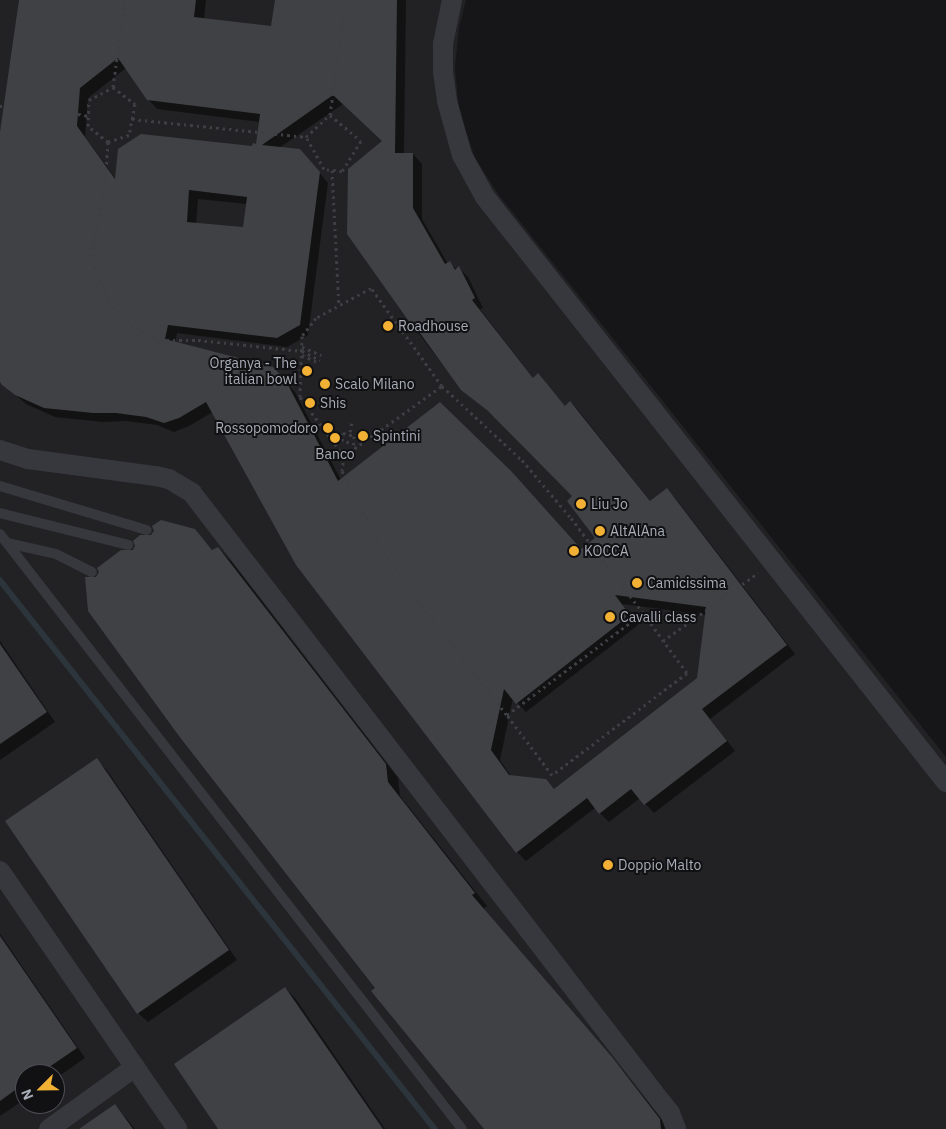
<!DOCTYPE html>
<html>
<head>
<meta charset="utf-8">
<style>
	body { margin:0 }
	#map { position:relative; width:946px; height:1129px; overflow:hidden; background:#161618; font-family:"IBM Plex Sans",sans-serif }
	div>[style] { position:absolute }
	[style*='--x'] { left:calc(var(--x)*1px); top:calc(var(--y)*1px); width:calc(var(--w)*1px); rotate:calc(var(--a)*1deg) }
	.built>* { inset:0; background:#222225 }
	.shadow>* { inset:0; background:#0007 }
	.stream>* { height:5.5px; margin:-2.75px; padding:0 2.75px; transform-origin:2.75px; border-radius:2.75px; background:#2c353c }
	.building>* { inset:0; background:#404145 }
	.path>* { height:3px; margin-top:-1.5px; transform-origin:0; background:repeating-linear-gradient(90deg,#3d3f44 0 2.5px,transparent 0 6.5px) }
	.service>* { height:10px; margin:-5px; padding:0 5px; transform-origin:5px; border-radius:5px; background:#37383d }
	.minor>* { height:20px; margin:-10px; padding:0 10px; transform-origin:10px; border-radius:10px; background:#37383d }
	.dots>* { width:14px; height:14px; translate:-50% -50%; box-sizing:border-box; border:2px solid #111113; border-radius:50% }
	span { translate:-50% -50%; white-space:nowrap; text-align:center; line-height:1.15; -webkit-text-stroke:4px #111113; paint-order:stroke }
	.poi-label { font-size:14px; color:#a8adb8 }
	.left { translate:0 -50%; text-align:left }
	.right { translate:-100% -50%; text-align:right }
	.north { position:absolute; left:15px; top:1064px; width:50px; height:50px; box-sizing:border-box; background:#111113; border:1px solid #4d4f55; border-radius:50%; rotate:247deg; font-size:14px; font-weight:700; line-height:20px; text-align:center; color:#a8adb8 }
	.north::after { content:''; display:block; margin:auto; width:18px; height:22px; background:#f2b134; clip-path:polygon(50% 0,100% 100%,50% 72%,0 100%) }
</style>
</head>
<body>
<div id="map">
	<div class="built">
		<i style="clip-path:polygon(evenodd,0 0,466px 0,459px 27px,455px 68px,459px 111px,475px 158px,498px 194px,946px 757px,946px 1129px,0 1129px,0 0,25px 1074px,55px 1074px,55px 1104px,25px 1104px,25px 1074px)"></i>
	</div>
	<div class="shadow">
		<i style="clip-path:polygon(evenodd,20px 0,206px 0,204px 19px,272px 28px,276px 0,406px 0,404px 154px,413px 154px,422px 164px,422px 219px,448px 264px,450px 263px,457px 270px,459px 268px,468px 277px,483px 308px,480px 309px,534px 379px,538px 375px,566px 407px,570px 402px,579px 411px,651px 502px,667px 489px,676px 499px,795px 654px,710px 719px,735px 751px,654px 813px,640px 798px,609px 822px,595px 808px,526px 861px,517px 852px,213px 412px,189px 426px,174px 432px,157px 425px,126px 421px,103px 422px,55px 417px,26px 404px,3px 384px,0 380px,0 141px,20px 0,126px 68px,148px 99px,157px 109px,260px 122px,257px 145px,116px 179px,85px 137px,88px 98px,126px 68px,20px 0,343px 104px,383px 141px,416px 330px,462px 390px,499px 420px,574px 496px,596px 538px,581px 550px,341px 480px,295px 392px,282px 378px,175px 343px,177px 333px,287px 347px,308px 335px,328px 183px,309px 160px,279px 148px,343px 104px,20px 0,198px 199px,247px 204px,244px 228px,196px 224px,198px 199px,20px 0,622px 604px,707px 615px,698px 679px,555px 790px,545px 780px,511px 776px,500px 760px,513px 698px,526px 712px,638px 625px,622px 604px)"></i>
		<i style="clip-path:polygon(194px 530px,213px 551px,218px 548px,231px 561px,398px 778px,400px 796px,487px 906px,483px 909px,624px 1072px,669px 1129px,485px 1129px,377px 988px,97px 579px,133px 551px)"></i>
		<i style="clip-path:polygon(0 641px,55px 722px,0 760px)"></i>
		<i style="clip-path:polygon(97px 760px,106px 769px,237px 960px,148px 1022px,138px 1013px)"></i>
		<i style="clip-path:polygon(0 934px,85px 1058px,55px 1079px,55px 1074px,25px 1074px,25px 1099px,0 1116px)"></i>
		<i style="clip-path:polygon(285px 988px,295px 998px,385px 1129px,220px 1129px)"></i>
		<i style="clip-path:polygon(115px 1105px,135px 1129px,81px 1129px)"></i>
	</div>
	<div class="stream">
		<i style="--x:0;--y:580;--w:700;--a:51.61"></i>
	</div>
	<div class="building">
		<i style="clip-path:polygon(evenodd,19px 0,196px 0,194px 17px,271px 26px,275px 0,397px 0,395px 153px,413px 153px,413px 208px,445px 264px,450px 261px,455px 270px,459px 266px,475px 298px,472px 300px,533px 378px,538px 373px,565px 406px,570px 401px,650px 501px,667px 488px,787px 645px,702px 709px,727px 741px,644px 805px,631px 789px,599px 814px,587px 798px,516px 853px,296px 565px,206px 402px,179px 418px,164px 423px,146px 417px,116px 413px,93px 413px,44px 408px,15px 395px,2px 385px,0 382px,0 132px,19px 0,118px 58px,147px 100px,260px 114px,256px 144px,253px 143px,252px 146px,141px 134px,118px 149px,115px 179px,77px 126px,80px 88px,118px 58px,19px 0,333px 95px,382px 141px,348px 169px,347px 234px,415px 330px,417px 329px,461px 390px,488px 411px,572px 496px,567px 501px,595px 538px,581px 549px,512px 472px,440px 402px,338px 481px,286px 381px,273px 367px,165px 339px,168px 325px,277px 338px,300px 325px,320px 172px,300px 149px,262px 145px,333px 95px,19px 0,189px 190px,247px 197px,243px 227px,187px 222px,189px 190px,19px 0,615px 595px,706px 607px,697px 678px,554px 789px,546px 779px,509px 775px,491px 750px,504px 689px,516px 704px,630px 615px,615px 595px)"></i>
		<i style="clip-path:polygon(161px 520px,195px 529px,212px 550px,218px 547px,386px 764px,388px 782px,475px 893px,472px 895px,612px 1057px,660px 1119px,661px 1129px,484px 1129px,371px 991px,375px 988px,179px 736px,88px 611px,85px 577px,96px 577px,99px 572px,97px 568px,121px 550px,133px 550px,135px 546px,133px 541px,140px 535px,151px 535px,154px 531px,152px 526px)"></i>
		<i style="clip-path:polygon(0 644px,47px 712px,0 744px)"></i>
		<i style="clip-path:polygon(97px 758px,229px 950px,137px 1014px,5px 821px)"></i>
		<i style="clip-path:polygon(0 936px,77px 1048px,39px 1074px,25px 1074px,25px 1083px,0 1101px)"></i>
		<i style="clip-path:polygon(285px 987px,383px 1129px,218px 1129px,174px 1064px)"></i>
		<i style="clip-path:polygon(115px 1104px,133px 1129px,79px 1129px)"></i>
	</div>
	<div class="path">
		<i style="--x:113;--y:87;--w:88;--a:-82.1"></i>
		<i style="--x:0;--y:106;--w:4;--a:0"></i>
		<i style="--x:78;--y:114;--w:11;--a:10"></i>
		<i style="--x:330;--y:115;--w:116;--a:-82.1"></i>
		<i style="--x:132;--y:119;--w:175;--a:5.9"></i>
		<i style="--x:306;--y:137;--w:33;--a:-43"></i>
		<i style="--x:330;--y:115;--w:40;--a:40"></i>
		<i style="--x:361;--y:141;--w:36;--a:122"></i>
		<i style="--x:342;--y:171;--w:18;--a:-174"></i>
		<i style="--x:324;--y:169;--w:37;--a:-119"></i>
		<i style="--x:108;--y:142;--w:26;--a:-141"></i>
		<i style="--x:88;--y:126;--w:26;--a:-88"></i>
		<i style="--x:89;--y:100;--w:27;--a:-28"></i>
		<i style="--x:113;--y:87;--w:28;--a:38"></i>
		<i style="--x:135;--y:104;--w:32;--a:101"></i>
		<i style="--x:129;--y:135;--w:22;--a:162"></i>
		<i style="--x:108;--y:142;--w:39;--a:94"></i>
		<i style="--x:105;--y:181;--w:67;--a:100.3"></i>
		<i style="--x:93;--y:247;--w:20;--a:87"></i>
		<i style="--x:94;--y:267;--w:37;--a:66"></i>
		<i style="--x:109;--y:301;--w:13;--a:48"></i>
		<i style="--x:118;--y:311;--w:24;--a:45"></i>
		<i style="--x:135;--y:328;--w:28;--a:26"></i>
		<i style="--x:160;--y:340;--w:38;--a:0"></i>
		<i style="--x:198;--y:340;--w:105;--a:6"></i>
		<i style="--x:302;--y:351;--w:20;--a:27"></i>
		<i style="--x:332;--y:170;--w:136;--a:87.1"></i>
		<i style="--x:302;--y:347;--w:21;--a:23"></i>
		<i style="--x:302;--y:355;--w:19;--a:25"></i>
		<i style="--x:442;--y:386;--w:109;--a:42.8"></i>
		<i style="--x:522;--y:460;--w:76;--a:49.8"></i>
		<i style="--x:571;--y:518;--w:119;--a:52.8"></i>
		<i style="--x:350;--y:432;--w:10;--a:-79"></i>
		<i style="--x:349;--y:442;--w:7;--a:-172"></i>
		<i style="--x:342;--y:441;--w:8;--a:-83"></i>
		<i style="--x:343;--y:433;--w:11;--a:15"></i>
		<i style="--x:354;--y:436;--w:13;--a:94"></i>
		<i style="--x:344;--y:456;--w:120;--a:-35.5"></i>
		<i style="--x:442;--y:386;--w:121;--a:-125.9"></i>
		<i style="--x:371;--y:288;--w:63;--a:151.4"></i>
		<i style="--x:316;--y:318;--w:23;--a:128"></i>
		<i style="--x:302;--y:336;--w:61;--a:91.9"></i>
		<i style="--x:300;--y:397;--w:74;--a:53.3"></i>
		<i style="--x:344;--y:456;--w:15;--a:98"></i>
		<i style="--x:342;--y:471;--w:92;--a:62.9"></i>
		<i style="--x:384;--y:553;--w:64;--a:54.6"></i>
		<i style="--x:421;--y:605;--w:140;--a:52"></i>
		<i style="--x:643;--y:613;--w:74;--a:53.7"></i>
		<i style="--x:687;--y:673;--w:169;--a:142.9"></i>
		<i style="--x:552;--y:775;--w:75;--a:-126.9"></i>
		<i style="--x:507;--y:715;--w:170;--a:-36.9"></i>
		<i style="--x:663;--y:641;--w:117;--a:-35.6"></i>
	</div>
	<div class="service">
		<i style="--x:0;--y:486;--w:153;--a:16.7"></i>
		<i style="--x:0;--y:513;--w:132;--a:14"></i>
		<i style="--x:0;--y:534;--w:753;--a:52.17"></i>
		<i style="--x:7;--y:543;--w:50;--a:12.7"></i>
		<i style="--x:56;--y:554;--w:40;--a:26.6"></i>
	</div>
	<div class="minor">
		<i style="--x:452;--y:0;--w:45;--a:101.6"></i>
		<i style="--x:443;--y:44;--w:28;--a:90"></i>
		<i style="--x:443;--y:72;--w:29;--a:82"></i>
		<i style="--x:447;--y:101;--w:56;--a:74.5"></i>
		<i style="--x:462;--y:155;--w:48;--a:61.3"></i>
		<i style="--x:485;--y:197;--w:745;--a:51.76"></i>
		<i style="--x:0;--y:450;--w:29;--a:18"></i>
		<i style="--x:28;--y:459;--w:129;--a:7.6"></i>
		<i style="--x:156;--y:476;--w:13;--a:13"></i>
		<i style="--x:169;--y:479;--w:27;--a:31"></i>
		<i style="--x:192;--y:493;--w:770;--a:52.39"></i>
		<i style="--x:662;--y:1103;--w:13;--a:51"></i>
		<i style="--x:670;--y:1113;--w:17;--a:69"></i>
		<i style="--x:0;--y:871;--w:313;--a:55.5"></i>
		<i style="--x:49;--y:1129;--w:106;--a:-35.8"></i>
	</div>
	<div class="dots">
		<i style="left:388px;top:326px;background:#f2b134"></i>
		<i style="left:307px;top:371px;background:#f2b134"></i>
		<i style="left:325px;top:384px;background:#f2b134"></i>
		<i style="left:310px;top:403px;background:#f2b134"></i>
		<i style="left:328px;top:428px;background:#f2b134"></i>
		<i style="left:363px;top:436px;background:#f2b134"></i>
		<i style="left:335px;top:438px;background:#f2b134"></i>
		<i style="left:581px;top:504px;background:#f2b134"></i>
		<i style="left:600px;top:531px;background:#f2b134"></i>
		<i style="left:574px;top:551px;background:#f2b134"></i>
		<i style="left:637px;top:583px;background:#f2b134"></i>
		<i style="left:610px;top:617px;background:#f2b134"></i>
		<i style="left:608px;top:865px;background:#f2b134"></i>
	</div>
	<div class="poi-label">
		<span class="left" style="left:398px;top:326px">Roadhouse</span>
		<span class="right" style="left:297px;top:371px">Organya - The<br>italian bowl</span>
		<span class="left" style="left:335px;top:384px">Scalo Milano</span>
		<span class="left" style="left:320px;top:403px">Shis</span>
		<span class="right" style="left:318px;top:428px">Rossopomodoro</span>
		<span class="left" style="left:373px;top:436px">Spintini</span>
		<span style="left:335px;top:454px">Banco</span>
		<span class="left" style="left:591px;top:504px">Liu Jo</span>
		<span class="left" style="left:610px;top:531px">AltAlAna</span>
		<span class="left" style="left:584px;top:551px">KOCCA</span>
		<span class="left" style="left:647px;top:583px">Camicissima</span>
		<span class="left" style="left:620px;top:617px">Cavalli class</span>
		<span class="left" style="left:618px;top:865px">Doppio Malto</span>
	</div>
	<div class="north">N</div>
</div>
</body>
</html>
